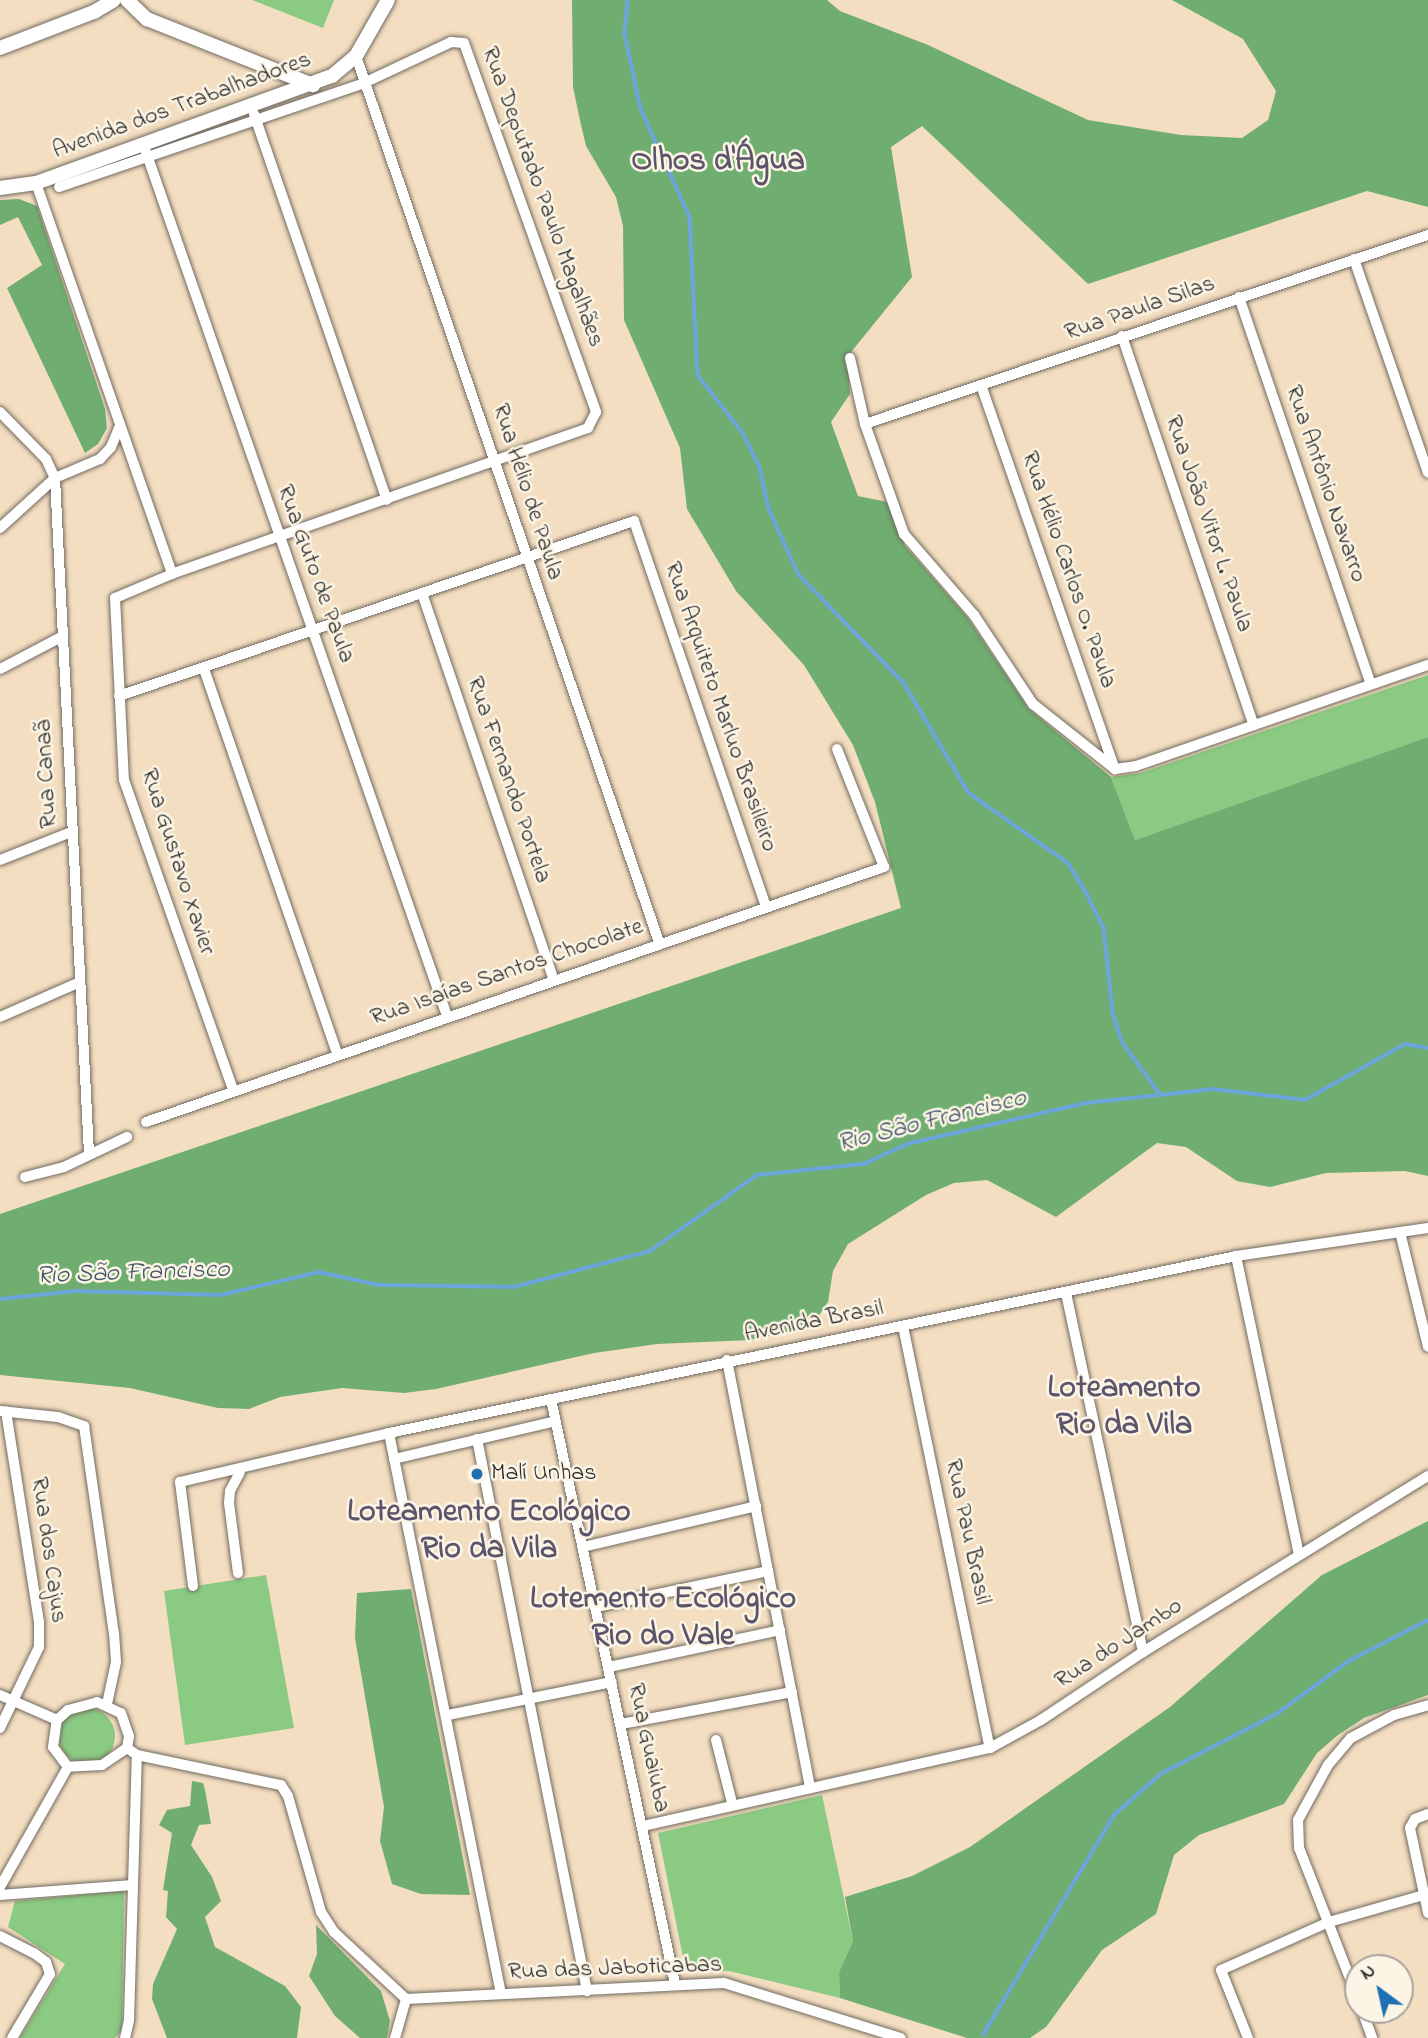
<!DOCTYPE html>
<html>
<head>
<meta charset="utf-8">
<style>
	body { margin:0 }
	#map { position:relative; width:1428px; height:2038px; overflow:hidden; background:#f4dec1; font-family:"Indie Flower",sans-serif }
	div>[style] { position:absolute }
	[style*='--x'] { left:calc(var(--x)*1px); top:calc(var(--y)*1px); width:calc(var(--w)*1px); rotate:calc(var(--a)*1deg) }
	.green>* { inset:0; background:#8aca82 }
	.round { border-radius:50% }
	.forest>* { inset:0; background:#6fae70 }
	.stream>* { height:3.5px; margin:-1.75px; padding:0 1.75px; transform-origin:1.75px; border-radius:1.75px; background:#6ba5db }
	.roads { filter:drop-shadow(0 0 2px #716a60) drop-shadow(0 0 2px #716a60) }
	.minor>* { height:10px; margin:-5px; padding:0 5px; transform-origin:5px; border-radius:5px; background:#fff }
	.tertiary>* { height:14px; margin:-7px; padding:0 7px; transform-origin:7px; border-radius:7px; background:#fff }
	.dots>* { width:19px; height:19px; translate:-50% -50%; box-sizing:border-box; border:4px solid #fcf5e5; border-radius:50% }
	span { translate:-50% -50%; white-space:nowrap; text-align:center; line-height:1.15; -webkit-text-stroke:5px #fcf5e5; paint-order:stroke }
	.street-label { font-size:24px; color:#2b2b2b }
	.poi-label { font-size:24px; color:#2b2b2b }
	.left { translate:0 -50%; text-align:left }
	.water-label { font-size:26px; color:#415669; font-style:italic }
	.district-label { font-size:32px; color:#5c546b; font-weight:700 }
	.north { position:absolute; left:1344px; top:1954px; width:70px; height:70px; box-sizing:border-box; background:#fcf5e5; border:2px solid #a8a49b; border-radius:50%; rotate:327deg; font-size:19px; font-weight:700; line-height:28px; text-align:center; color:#2b2b2b }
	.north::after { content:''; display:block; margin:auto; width:24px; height:32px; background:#1f6fb2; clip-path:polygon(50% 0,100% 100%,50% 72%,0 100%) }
</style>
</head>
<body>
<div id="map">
	<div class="green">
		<i style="clip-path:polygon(252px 0,334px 0,323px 28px)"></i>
		<i style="clip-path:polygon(1428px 675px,1428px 737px,1135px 840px,1111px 777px,1141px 773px)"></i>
		<i style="clip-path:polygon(266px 1575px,294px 1728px,185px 1745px,164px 1591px)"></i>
		<i class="round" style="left:59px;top:1708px;width:56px;height:56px"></i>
		<i style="clip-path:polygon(822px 1795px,853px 1941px,839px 1972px,840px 1998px,729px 1971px,686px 1972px,658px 1833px)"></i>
		<i style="clip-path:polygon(124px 1891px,122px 2030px,115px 2038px,20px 2038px,65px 1964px,8px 1927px,15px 1901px)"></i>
	</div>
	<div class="forest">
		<i style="clip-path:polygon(572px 0,827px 0,840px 11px,928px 45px,1088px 120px,1181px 135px,1242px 138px,1268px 120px,1276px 91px,1243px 39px,1172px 0,1428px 0,1428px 207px,1367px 191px,1088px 284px,922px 126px,891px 147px,912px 277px,847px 357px,850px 394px,831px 422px,858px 496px,887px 502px,905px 546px,967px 617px,1029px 709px,1111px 777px,1135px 840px,1428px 737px,1428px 1176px,1405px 1171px,1326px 1173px,1270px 1187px,1237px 1181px,1186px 1147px,1157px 1143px,1056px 1217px,987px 1180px,954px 1183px,926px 1195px,848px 1244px,833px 1271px,828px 1302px,812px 1326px,750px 1340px,657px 1344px,594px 1353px,436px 1389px,404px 1393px,342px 1388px,280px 1397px,249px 1409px,218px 1408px,130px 1388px,0 1375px,0 1214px,901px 908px,875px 802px,853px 745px,804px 665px,736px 591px,687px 509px,680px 448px,624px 320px,623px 226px,616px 197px,586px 146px,579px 116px,573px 87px)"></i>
		<i style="clip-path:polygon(19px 199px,37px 206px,105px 409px,107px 428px,98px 444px,85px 453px,7px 288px,42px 265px,18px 217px,0 225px,0 200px)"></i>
		<i style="clip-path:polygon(1428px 1521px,1428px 1695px,1364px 1718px,1338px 1735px,1317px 1753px,1284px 1804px,1199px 1835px,1174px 1855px,1156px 1914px,1102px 1950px,1046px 2027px,1030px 2038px,967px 2038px,840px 1998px,839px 1972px,853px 1941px,845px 1897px,912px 1876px,970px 1847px,1170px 1707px,1322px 1575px)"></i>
		<i style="clip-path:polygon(411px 1589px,470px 1895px,421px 1894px,392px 1884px,380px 1841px,384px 1807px,355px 1638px,357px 1593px)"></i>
		<i style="clip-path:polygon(192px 1781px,203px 1783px,205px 1790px,211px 1824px,199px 1825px,191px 1845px,212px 1877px,221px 1901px,205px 1917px,215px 1947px,285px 1986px,301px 2007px,297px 2038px,167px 2038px,152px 1999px,153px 1984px,177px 1929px,166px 1917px,168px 1891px,163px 1890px,172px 1833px,159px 1825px,167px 1810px,190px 1806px)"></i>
		<i style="clip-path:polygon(316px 1925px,381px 1991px,390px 2021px,387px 2038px,360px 2038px,335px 2016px,309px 1976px,317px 1954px)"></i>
	</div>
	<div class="stream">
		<i style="--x:628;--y:0;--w:34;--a:95"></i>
		<i style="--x:625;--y:34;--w:77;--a:78"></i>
		<i style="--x:641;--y:109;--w:119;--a:65.6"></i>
		<i style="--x:690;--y:217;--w:158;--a:87.1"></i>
		<i style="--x:698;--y:375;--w:73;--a:52.2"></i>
		<i style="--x:743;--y:433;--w:39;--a:64"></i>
		<i style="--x:760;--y:468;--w:42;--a:77.6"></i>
		<i style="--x:769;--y:509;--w:72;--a:65.6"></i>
		<i style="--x:799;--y:575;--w:151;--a:45.8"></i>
		<i style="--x:904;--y:683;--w:128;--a:59.4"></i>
		<i style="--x:969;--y:793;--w:121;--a:35.3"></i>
		<i style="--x:1068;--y:863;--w:34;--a:58"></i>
		<i style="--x:1086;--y:892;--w:40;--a:63.4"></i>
		<i style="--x:1104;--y:928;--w:84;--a:83.9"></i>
		<i style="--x:1113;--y:1012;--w:31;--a:73"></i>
		<i style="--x:1122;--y:1042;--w:66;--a:53.7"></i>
		<i style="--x:0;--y:1299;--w:75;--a:-6.1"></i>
		<i style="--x:75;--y:1291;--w:146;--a:1.6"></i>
		<i style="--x:221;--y:1295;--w:101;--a:-13.2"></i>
		<i style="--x:319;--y:1272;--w:61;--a:12.2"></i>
		<i style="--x:379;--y:1285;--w:135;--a:0.8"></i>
		<i style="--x:514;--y:1287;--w:141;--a:-14.8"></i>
		<i style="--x:650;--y:1251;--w:131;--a:-35.4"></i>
		<i style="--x:757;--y:1175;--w:108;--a:-5.9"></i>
		<i style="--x:864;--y:1164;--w:47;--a:-24.9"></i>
		<i style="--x:907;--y:1144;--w:184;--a:-12.9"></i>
		<i style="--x:1086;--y:1103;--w:128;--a:-6.3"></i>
		<i style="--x:1213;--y:1089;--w:93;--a:6.8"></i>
		<i style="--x:1305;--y:1100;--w:115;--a:-29.2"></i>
		<i style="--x:1405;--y:1044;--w:23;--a:10"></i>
		<i style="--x:983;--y:2035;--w:256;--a:-59.2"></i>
		<i style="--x:1114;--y:1815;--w:64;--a:-41.2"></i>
		<i style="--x:1162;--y:1773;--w:131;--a:-27.3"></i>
		<i style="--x:1278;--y:1713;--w:88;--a:-36.2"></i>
		<i style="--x:1349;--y:1661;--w:89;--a:-27.4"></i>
	</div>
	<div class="roads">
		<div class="minor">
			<i style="--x:356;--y:56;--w:936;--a:71.12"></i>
			<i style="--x:254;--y:114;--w:408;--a:71"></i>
			<i style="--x:146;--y:152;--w:915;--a:70.79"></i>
			<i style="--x:36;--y:183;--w:414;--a:70.8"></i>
			<i style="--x:59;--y:187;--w:322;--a:-18.8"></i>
			<i style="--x:364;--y:83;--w:96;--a:-25.2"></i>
			<i style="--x:451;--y:42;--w:13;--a:4"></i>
			<i style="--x:464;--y:43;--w:392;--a:70.3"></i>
			<i style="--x:596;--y:412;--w:18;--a:117"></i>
			<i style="--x:588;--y:428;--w:441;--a:160.7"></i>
			<i style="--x:172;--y:574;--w:62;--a:157.2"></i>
			<i style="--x:115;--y:598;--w:182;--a:87.2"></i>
			<i style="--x:124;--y:780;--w:329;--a:70.6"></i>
			<i style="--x:1354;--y:259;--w:226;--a:70.9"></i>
			<i style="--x:1239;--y:297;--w:409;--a:71.2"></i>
			<i style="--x:1122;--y:336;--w:411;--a:71.3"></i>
			<i style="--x:850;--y:358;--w:68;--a:77.2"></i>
			<i style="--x:865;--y:424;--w:117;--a:70.5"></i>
			<i style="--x:904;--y:534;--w:107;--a:49.2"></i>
			<i style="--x:974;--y:615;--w:107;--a:56.5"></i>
			<i style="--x:1033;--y:704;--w:105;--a:38.4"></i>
			<i style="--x:981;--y:385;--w:407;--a:70.8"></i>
			<i style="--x:0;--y:412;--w:66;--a:45.6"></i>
			<i style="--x:46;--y:459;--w:21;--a:65"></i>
			<i style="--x:55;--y:478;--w:676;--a:87.12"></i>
			<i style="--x:865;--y:424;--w:594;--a:-18.56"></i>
			<i style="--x:0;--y:528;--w:74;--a:-42.3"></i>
			<i style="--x:55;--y:478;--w:49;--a:-22.9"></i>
			<i style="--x:100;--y:459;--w:16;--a:-47"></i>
			<i style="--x:111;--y:447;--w:23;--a:-67"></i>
			<i style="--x:422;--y:593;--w:409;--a:71.2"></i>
			<i style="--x:0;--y:669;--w:71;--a:-27.6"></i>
			<i style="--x:204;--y:669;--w:407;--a:70.9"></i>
			<i style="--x:119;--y:696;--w:544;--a:-18.77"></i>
			<i style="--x:634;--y:521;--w:407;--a:71.1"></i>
			<i style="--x:1115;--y:769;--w:21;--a:-8"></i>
			<i style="--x:1136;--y:766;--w:309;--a:-19.1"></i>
			<i style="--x:0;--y:860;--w:76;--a:-21.5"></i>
			<i style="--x:0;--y:1017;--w:87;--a:-23.6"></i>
			<i style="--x:146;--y:1122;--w:781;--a:-19.06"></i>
			<i style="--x:884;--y:867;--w:127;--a:-111.7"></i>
			<i style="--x:25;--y:1177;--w:40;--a:-14.4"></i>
			<i style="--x:64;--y:1167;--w:70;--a:-25.5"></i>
			<i style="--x:1400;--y:1232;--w:118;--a:76.3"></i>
			<i style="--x:1236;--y:1256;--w:305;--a:78.1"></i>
			<i style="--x:1066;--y:1293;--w:367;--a:77.9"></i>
			<i style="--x:903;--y:1326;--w:431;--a:78.4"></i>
			<i style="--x:727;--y:1360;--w:436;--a:79"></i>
			<i style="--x:551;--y:1399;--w:598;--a:78.03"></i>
			<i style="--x:0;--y:1411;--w:58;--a:5.9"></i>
			<i style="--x:58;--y:1417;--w:28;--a:19"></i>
			<i style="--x:84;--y:1426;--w:209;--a:81.8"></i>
			<i style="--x:114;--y:1633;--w:29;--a:86"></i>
			<i style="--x:116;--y:1662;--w:43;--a:102.1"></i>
			<i style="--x:389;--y:1433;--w:572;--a:78.71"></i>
			<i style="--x:477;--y:1439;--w:563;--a:78.73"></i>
			<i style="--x:394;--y:1459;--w:166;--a:-13.2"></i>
			<i style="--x:583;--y:1547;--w:178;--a:-13.3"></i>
			<i style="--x:238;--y:1573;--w:71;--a:-97.3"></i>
			<i style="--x:229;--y:1503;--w:12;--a:-85"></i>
			<i style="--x:230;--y:1491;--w:21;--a:-62"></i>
			<i style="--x:193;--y:1586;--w:105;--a:-97.1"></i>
			<i style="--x:180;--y:1482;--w:215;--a:-13.2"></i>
			<i style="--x:389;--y:1433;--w:865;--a:-11.8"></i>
			<i style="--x:1236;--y:1256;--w:194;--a:-8.3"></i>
			<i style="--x:596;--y:1607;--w:176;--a:-11.8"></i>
			<i style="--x:609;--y:1667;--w:175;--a:-12.2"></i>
			<i style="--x:0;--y:1695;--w:62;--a:23.7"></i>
			<i style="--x:97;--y:1702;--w:26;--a:25"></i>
			<i style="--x:121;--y:1713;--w:24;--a:71"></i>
			<i style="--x:129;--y:1736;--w:12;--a:99"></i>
			<i style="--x:127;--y:1748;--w:30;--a:146"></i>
			<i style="--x:102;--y:1765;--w:34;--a:177"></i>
			<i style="--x:68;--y:1767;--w:25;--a:-127"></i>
			<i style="--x:53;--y:1747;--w:27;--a:-82"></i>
			<i style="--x:57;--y:1720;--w:15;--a:-42"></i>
			<i style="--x:68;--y:1710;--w:30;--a:-15"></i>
			<i style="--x:448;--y:1715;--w:167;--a:-11.4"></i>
			<i style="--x:621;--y:1724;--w:174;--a:-10.6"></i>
			<i style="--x:0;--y:1728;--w:90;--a:-64.3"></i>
			<i style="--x:39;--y:1647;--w:25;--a:-90"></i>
			<i style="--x:39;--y:1622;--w:213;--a:-98.9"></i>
			<i style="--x:716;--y:1740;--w:65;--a:75.7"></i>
			<i style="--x:127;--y:1748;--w:12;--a:35"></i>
			<i style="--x:137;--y:1755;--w:147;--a:11.8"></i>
			<i style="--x:281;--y:1785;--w:13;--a:58"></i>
			<i style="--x:288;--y:1796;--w:121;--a:74.1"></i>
			<i style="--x:321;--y:1912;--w:24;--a:57"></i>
			<i style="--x:334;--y:1932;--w:98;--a:42.9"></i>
			<i style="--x:1428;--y:1814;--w:14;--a:159"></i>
			<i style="--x:1415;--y:1819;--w:10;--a:119"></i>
			<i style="--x:1410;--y:1828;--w:87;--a:78"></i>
			<i style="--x:643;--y:1826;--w:356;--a:-12.7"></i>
			<i style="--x:990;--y:1748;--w:58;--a:-28.8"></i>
			<i style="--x:1041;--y:1720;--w:123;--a:-33.7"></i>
			<i style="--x:1143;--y:1652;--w:335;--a:-31.7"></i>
			<i style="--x:0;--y:1887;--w:138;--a:-60.5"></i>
			<i style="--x:0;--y:1895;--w:133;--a:-4.3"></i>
			<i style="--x:0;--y:1936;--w:38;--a:27"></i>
			<i style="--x:34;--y:1953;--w:15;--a:37"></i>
			<i style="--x:46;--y:1962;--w:13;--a:72"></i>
			<i style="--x:50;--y:1974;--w:74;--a:120.7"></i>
			<i style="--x:406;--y:1999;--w:318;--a:-2.9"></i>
			<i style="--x:724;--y:1983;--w:185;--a:17.3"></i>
			<i style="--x:1358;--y:1999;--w:162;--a:-111.3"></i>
			<i style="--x:1299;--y:1848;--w:28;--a:-92"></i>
			<i style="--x:1298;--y:1820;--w:63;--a:-61.4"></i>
			<i style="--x:1328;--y:1765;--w:35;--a:-50"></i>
			<i style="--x:1351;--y:1738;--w:49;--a:-28.1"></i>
			<i style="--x:1394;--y:1715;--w:35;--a:-16"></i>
			<i style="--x:1362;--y:2010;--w:30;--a:70"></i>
			<i style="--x:125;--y:2038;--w:18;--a:-77"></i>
			<i style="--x:129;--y:2020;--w:265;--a:-88.3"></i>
			<i style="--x:395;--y:2038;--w:41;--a:-74.2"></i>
			<i style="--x:1248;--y:2038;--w:73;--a:-111.7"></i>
			<i style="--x:1221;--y:1970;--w:118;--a:-24"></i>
			<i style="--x:1329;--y:1922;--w:99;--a:-15.9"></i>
		</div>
		<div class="tertiary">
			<i style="--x:127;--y:0;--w:28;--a:44"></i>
			<i style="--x:147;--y:19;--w:179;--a:21.7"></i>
			<i style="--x:0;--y:48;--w:101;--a:-21"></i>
			<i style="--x:94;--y:12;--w:23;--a:-31"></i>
			<i style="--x:0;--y:188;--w:36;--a:-8"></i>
			<i style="--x:36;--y:183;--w:315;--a:-19.9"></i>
			<i style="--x:332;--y:76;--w:31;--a:-40"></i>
			<i style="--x:356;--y:56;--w:64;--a:-60.3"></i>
		</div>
	</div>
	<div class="dots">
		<i style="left:477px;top:1474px;background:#1f6fb2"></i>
	</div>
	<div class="street-label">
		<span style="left:182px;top:106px;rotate:-20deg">Avenida dos Trabalhadores</span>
		<span style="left:542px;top:197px;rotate:70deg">Rua Deputado Paulo Magalhães</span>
		<span style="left:1140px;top:309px;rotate:-19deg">Rua Paula Silas</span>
		<span style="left:1325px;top:484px;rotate:71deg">Rua Antônio Navarro</span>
		<span style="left:527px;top:492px;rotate:72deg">Rua Hélio de Paula</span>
		<span style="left:1208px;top:524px;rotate:71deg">Rua João Vitor L. Paula</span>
		<span style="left:1068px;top:570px;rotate:71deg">Rua Hélio Carlos O. Paula</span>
		<span style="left:315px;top:574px;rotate:70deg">Rua Guto de Paula</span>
		<span style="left:720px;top:707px;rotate:71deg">Rua Arquiteto Marluo Brasileiro</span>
		<span style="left:47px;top:774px;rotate:-93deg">Rua Canaã</span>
		<span style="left:508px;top:780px;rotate:71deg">Rua Fernando Portela</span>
		<span style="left:177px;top:862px;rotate:72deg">Rua Gustavo Xavier</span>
		<span style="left:507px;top:973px;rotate:-19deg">Rua Isaías Santos Chocolate</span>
		<span style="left:814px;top:1322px;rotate:-11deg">Avenida Brasil</span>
		<span style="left:967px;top:1532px;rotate:78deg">Rua Pau Brasil</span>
		<span style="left:48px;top:1550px;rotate:82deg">Rua dos Cajus</span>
		<span style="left:1119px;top:1644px;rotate:-33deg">Rua do Jambo</span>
		<span style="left:648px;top:1748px;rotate:78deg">Rua Guaiuba</span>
		<span style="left:615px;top:1969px;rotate:-2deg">Rua das Jaboticabas</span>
	</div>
	<div class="poi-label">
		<span class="left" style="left:491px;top:1474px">Malí Unhas</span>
	</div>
	<div class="water-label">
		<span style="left:932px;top:1122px;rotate:-14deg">Rio São Francisco</span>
		<span style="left:133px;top:1274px;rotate:-2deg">Rio São Francisco</span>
	</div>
	<div class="district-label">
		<span style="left:718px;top:162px">Olhos d'Água</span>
		<span style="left:1124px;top:1408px">Loteamento<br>Rio da Vila</span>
		<span style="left:489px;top:1532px">Loteamento Ecológico<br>Rio da Vila</span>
		<span style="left:663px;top:1619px">Lotemento Ecológico<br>Rio do Vale</span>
	</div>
	<div class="north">N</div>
</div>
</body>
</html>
